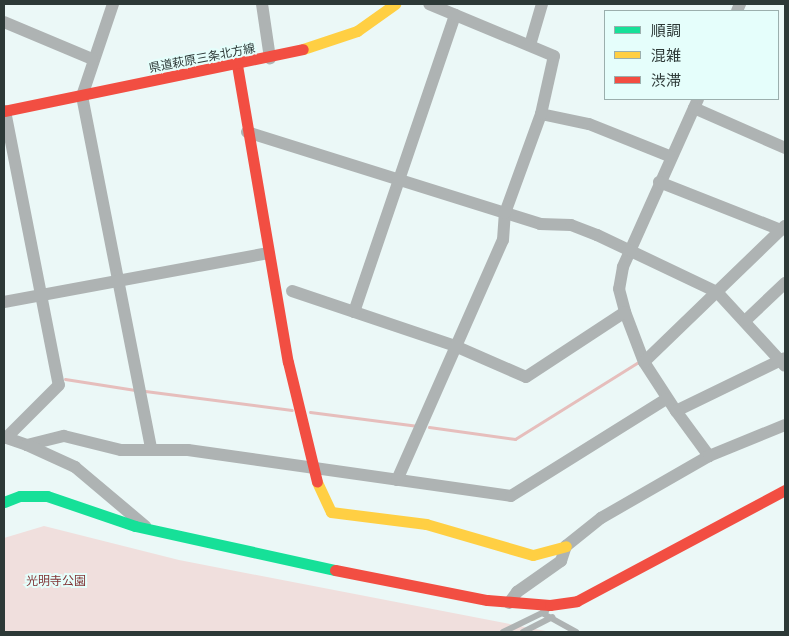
<!DOCTYPE html>
<html>
<head>
<meta charset="utf-8">
<style>
	body { margin:0 }
	#map { position:relative; width:789px; height:636px; overflow:hidden; background:#ebf8f7; font-family:Mulish,"Noto Sans JP",sans-serif }
	div>[style] { position:absolute }
	[style*='--x'] { left:calc(var(--x)*1px); top:calc(var(--y)*1px); width:calc(var(--w)*1px); rotate:calc(var(--a)*1deg) }
	.green>* { inset:0; background:#f0dfdd }
	.stream>* { height:3px; margin:-1.5px; padding:0 1.5px; transform-origin:1.5px; border-radius:1.5px; background:#e6bebc }
	.lane>* { height:6px; margin:-3px; padding:0 3px; transform-origin:3px; border-radius:3px; background:#aeb3b3 }
	.street>* { height:12px; margin:-6px; padding:0 6px; transform-origin:6px; border-radius:6px; background:#aeb3b3 }
	.fast>* { height:11px; margin:-5.5px; padding:0 5.5px; transform-origin:5.5px; border-radius:5.5px; background:#16e098 }
	.slow>* { height:11px; margin:-5.5px; padding:0 5.5px; transform-origin:5.5px; border-radius:5.5px; background:#ffcf43 }
	.jam>* { height:11px; margin:-5.5px; padding:0 5.5px; transform-origin:5.5px; border-radius:5.5px; background:#f24e42 }
	span { translate:-50% -50%; white-space:nowrap; text-align:center; line-height:1.15; -webkit-text-stroke:4px #e5fefb; paint-order:stroke }
	.street-label { font-size:12px; color:#2d3937 }
	.park-label { font-size:12px; color:#803435 }
	.frame { position:absolute; inset:0; border:5px solid #2d3937; pointer-events:none }
	.legend { position:absolute; left:604px; top:10px; width:175px; height:90px; box-sizing:border-box; background:#e5fefb; border:1px solid #9bafad; margin:0; padding:6px 9px; list-style:none; font-size:15px; color:#2d3937 }
	.legend li { display:flex; align-items:center; gap:10px; height:25px }
	.legend b { width:25px; border:1px solid #9bafad }
</style>
</head>
<body>
<div id="map">
	<div class="green">
		<i style="clip-path:polygon(44px 526px,179px 560px,551px 632px,4px 632px,4px 538px)"></i>
	</div>
	<div class="stream">
		<i style="--x:65;--y:379;--w:71;--a:8.9"></i>
		<i style="--x:145;--y:391;--w:148;--a:7.4"></i>
		<i style="--x:310;--y:412;--w:109;--a:7.4"></i>
		<i style="--x:429;--y:427;--w:87;--a:7.9"></i>
		<i style="--x:515;--y:439;--w:145;--a:-32"></i>
	</div>
	<div class="lane">
		<i style="--x:542;--y:613;--w:39;--a:29"></i>
		<i style="--x:503;--y:632;--w:48;--a:-26"></i>
		<i style="--x:523;--y:632;--w:33;--a:-27"></i>
	</div>
	<div class="street">
		<i style="--x:113;--y:4;--w:97;--a:108.6"></i>
		<i style="--x:82;--y:96;--w:358;--a:78.9"></i>
		<i style="--x:262;--y:4;--w:55;--a:81.6"></i>
		<i style="--x:737;--y:11;--w:8;--a:-67"></i>
		<i style="--x:4;--y:22;--w:95;--a:22.8"></i>
		<i style="--x:530;--y:45;--w:43;--a:-73.7"></i>
		<i style="--x:698;--y:99;--w:184;--a:114.1"></i>
		<i style="--x:623;--y:267;--w:22;--a:100"></i>
		<i style="--x:619;--y:289;--w:24;--a:75"></i>
		<i style="--x:625;--y:312;--w:53;--a:69.2"></i>
		<i style="--x:644;--y:362;--w:59;--a:56.9"></i>
		<i style="--x:676;--y:411;--w:121;--a:-25.9"></i>
		<i style="--x:694;--y:108;--w:99;--a:23.7"></i>
		<i style="--x:5;--y:111;--w:279;--a:78.9"></i>
		<i style="--x:59;--y:385;--w:75;--a:135"></i>
		<i style="--x:541;--y:114;--w:49;--a:11.8"></i>
		<i style="--x:589;--y:124;--w:86;--a:21.8"></i>
		<i style="--x:247;--y:132;--w:307;--a:17.4"></i>
		<i style="--x:540;--y:224;--w:31;--a:2"></i>
		<i style="--x:571;--y:225;--w:28;--a:21"></i>
		<i style="--x:597;--y:235;--w:133;--a:25.4"></i>
		<i style="--x:717;--y:292;--w:100;--a:47.4"></i>
		<i style="--x:659;--y:182;--w:131;--a:21.5"></i>
		<i style="--x:292;--y:291;--w:172;--a:18.6"></i>
		<i style="--x:455;--y:346;--w:77;--a:23.6"></i>
		<i style="--x:526;--y:377;--w:118;--a:-33.3"></i>
		<i style="--x:4;--y:302;--w:269;--a:-10.5"></i>
		<i style="--x:354;--y:312;--w:314;--a:-71.2"></i>
		<i style="--x:746;--y:320;--w:54;--a:-43.5"></i>
		<i style="--x:644;--y:362;--w:196;--a:-44"></i>
		<i style="--x:676;--y:411;--w:56;--a:53.7"></i>
		<i style="--x:4;--y:437;--w:24;--a:19"></i>
		<i style="--x:27;--y:445;--w:38;--a:-14"></i>
		<i style="--x:64;--y:436;--w:59;--a:13.8"></i>
		<i style="--x:121;--y:450;--w:67;--a:0"></i>
		<i style="--x:188;--y:450;--w:326;--a:8.1"></i>
		<i style="--x:511;--y:496;--w:183;--a:-32"></i>
		<i style="--x:27;--y:445;--w:53;--a:24.6"></i>
		<i style="--x:75;--y:467;--w:92;--a:40.1"></i>
		<i style="--x:397;--y:480;--w:262;--a:-66.2"></i>
		<i style="--x:503;--y:240;--w:27;--a:-86"></i>
		<i style="--x:505;--y:213;--w:105;--a:-70"></i>
		<i style="--x:541;--y:114;--w:59;--a:-77.4"></i>
		<i style="--x:554;--y:56;--w:135;--a:-157.4"></i>
		<i style="--x:509;--y:603;--w:14;--a:-54"></i>
		<i style="--x:517;--y:592;--w:54;--a:-35.2"></i>
		<i style="--x:561;--y:561;--w:16;--a:-72"></i>
		<i style="--x:566;--y:546;--w:45;--a:-38.7"></i>
		<i style="--x:601;--y:518;--w:125;--a:-29.9"></i>
		<i style="--x:709;--y:456;--w:82;--a:-22.2"></i>
	</div>
	<div class="fast">
		<i style="--x:4;--y:502;--w:17;--a:-21"></i>
		<i style="--x:20;--y:496;--w:27;--a:0"></i>
		<i style="--x:47;--y:496;--w:93;--a:18.8"></i>
		<i style="--x:135;--y:526;--w:205;--a:12.4"></i>
	</div>
	<div class="slow">
		<i style="--x:303;--y:49;--w:57;--a:-18.4"></i>
		<i style="--x:357;--y:31;--w:47;--a:-35.4"></i>
		<i style="--x:317;--y:482;--w:33;--a:65"></i>
		<i style="--x:331;--y:512;--w:96;--a:7.2"></i>
		<i style="--x:426;--y:524;--w:111;--a:16.2"></i>
		<i style="--x:533;--y:555;--w:34;--a:-15"></i>
	</div>
	<div class="jam">
		<i style="--x:237;--y:65;--w:301;--a:80.3"></i>
		<i style="--x:288;--y:362;--w:123;--a:76.4"></i>
		<i style="--x:4;--y:111;--w:305;--a:-11.7"></i>
		<i style="--x:335;--y:570;--w:155;--a:11.2"></i>
		<i style="--x:487;--y:600;--w:63;--a:4.5"></i>
		<i style="--x:550;--y:605;--w:27;--a:-8"></i>
		<i style="--x:577;--y:601;--w:236;--a:-28.1"></i>
	</div>
	<div class="street-label">
		<span style="left:202px;top:58px;rotate:-11deg">県道萩原三条北方線</span>
	</div>
	<div class="park-label">
		<span style="left:56px;top:581px">光明寺公園</span>
	</div>
	<div class="frame"></div>
	<ul class="legend">
	<li><b style="height:6px;background:#16e098"></b>順調</li>
	<li><b style="height:6px;background:#ffcf43"></b>混雑</li>
	<li><b style="height:6px;background:#f24e42"></b>渋滞</li>
	</ul>
</div>
</body>
</html>
